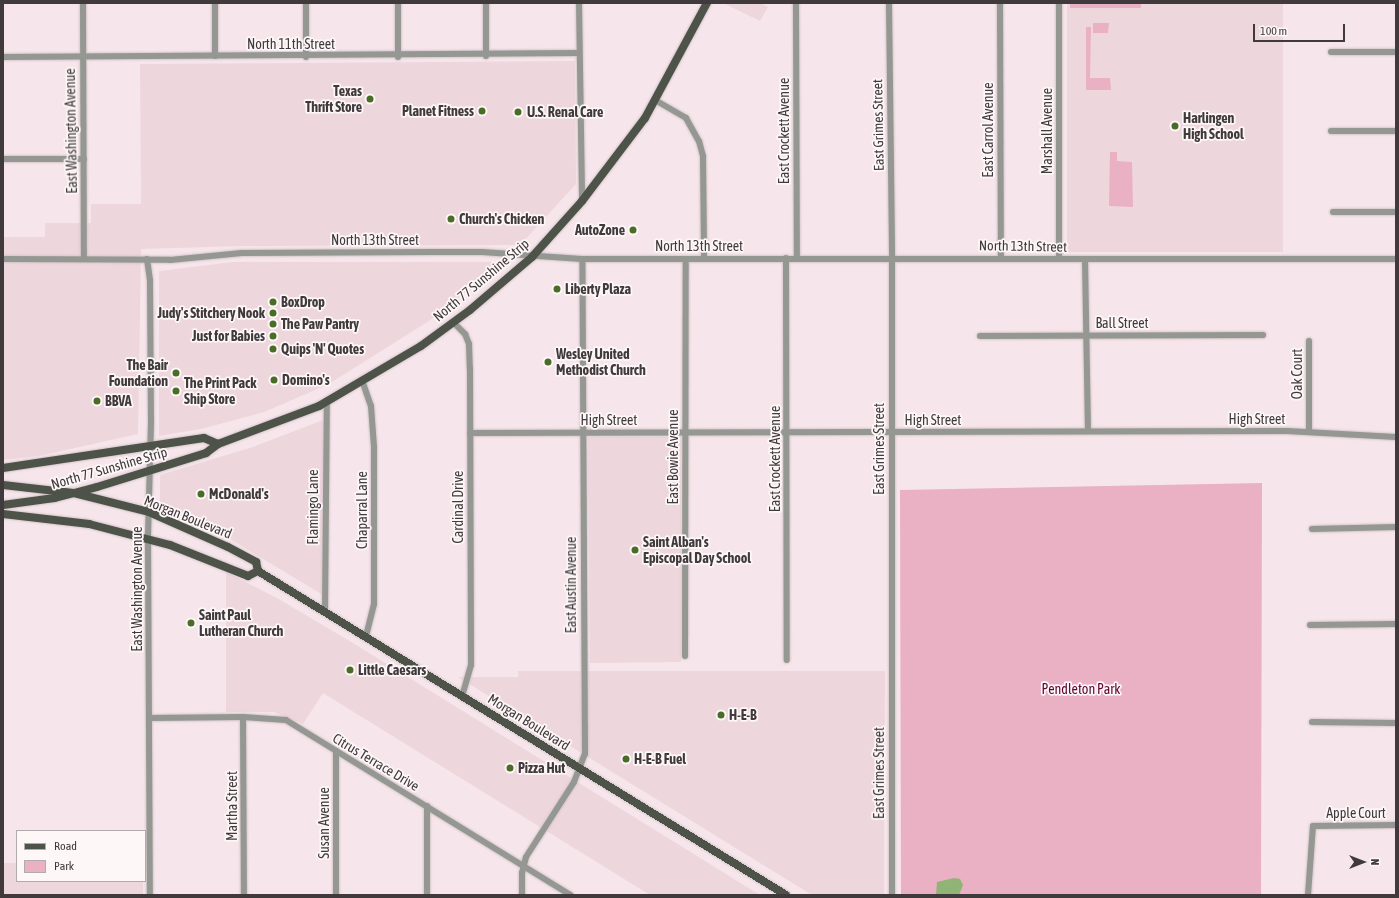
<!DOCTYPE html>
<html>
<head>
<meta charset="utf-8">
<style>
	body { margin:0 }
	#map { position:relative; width:1399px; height:898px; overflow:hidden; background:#f6e6eb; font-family:"Asap Condensed",sans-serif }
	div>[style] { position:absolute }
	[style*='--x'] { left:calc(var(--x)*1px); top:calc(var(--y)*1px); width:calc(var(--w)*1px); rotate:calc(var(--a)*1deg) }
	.built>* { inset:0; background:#eed6dd }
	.green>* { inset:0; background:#eab0c3 }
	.water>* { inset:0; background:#90b475 }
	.roads { filter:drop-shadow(0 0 1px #d2c4c8) drop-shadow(0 0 1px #d2c4c8) }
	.minor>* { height:6px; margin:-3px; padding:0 3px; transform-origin:3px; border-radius:3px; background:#949792 }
	.major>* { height:8px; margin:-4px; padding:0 4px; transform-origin:4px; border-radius:4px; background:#4e534a }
	.dots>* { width:11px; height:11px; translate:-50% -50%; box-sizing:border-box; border:2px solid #fdf7f8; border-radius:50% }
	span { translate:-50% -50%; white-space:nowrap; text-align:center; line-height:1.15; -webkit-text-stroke:3.5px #fdf7f8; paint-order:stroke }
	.street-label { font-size:14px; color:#403a3c }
	.poi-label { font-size:14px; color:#403a3c; font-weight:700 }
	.right { translate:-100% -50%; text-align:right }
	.left { translate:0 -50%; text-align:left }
	.park-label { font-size:14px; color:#600533 }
	.frame { position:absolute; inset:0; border:4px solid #403a3c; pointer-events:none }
	.legend { position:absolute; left:16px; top:830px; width:130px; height:52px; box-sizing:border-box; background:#fdf7f8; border:1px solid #b1abad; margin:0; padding:5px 7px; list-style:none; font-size:12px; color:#403a3c }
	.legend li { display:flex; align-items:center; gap:8px; height:20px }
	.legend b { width:20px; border:1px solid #b1abad }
	.north { position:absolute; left:1343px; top:842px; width:40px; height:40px; -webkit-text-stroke:3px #fdf7f8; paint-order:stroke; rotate:90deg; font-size:11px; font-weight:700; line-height:16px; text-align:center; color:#403a3c }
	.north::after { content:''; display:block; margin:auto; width:14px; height:18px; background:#403a3c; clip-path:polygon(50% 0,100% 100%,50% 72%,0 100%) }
	.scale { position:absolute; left:1253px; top:24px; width:92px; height:18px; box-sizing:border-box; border:2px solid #403a3c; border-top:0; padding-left:5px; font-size:12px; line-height:14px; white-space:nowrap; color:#403a3c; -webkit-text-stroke:3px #fdf7f8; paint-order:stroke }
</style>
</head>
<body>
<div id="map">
	<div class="built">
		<i style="clip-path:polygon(723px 3px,760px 3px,768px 7px,760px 21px)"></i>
		<i style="clip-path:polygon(1067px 3px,1283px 3px,1283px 252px,1067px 252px)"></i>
		<i style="clip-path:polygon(575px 61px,576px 184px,520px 245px,242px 246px,141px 249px,138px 434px,39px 456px,3px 460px,3px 237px,45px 237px,45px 223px,91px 223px,91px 204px,141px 204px,140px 64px)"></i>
		<i style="clip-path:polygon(233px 262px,494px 262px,497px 267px,429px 321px,327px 385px,264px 412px,201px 429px,159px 436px,159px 271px)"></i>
		<i style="clip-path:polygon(323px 420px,323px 595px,215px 530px,160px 507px,160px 475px,253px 447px)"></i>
		<i style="clip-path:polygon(588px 437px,681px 437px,681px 662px,590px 663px)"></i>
		<i style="clip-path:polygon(226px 572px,277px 598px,353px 643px,760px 895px,650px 895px,323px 693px,303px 724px,274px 712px,226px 712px)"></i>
		<i style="clip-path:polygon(518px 671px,885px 671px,884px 895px,812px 895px,458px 677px,518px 677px)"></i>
		<i style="clip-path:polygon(3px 863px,17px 863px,17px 881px,143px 881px,143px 895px,3px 895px)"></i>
	</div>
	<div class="green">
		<i style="clip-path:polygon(1070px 3px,1141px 3px,1141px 8px,1070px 8px)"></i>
		<i style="clip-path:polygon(1093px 23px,1109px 23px,1108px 33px,1093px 33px)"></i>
		<i style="clip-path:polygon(1086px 27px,1091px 27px,1090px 78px,1110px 78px,1111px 90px,1086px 90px)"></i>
		<i style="clip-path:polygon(1110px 152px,1117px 152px,1117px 161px,1132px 162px,1133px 207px,1109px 206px)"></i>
		<i style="clip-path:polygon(1262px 483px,1261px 895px,901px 895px,900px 490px)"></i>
	</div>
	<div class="water">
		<i style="clip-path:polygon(954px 878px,960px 879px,963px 885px,959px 895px,936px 895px,937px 882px)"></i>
	</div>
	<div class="roads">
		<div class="minor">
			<i style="--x:83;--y:3;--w:256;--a:89.8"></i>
			<i style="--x:215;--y:3;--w:53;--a:90"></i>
			<i style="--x:306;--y:3;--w:54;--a:90"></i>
			<i style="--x:398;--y:3;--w:54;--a:90"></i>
			<i style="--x:579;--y:3;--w:198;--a:89.1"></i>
			<i style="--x:796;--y:3;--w:255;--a:89.8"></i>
			<i style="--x:889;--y:3;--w:255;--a:89.3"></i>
			<i style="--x:892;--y:258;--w:637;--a:90"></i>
			<i style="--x:1000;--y:3;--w:254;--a:89.8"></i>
			<i style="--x:1059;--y:3;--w:255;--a:90"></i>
			<i style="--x:1331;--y:52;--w:65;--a:0"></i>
			<i style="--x:486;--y:56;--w:53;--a:-90"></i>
			<i style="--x:3;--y:57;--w:576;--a:-0.4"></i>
			<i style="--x:655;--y:100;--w:36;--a:30"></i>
			<i style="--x:686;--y:118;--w:26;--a:61"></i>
			<i style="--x:699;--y:141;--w:16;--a:75"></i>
			<i style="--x:703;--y:156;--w:103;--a:89.4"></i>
			<i style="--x:1331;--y:131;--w:65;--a:0"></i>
			<i style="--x:3;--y:159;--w:81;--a:0"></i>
			<i style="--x:1333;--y:212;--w:63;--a:0"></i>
			<i style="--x:786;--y:258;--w:402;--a:89.9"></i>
			<i style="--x:3;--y:259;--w:167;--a:0.3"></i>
			<i style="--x:170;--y:260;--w:72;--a:-5.6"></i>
			<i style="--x:242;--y:253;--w:191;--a:-0.3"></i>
			<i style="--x:433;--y:252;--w:49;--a:0"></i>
			<i style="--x:482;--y:252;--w:100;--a:4"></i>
			<i style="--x:582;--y:259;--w:814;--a:0"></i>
			<i style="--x:147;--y:259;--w:22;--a:82"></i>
			<i style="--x:150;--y:281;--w:141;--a:89.6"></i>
			<i style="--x:151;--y:422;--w:117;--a:91.5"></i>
			<i style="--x:148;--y:539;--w:356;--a:89.7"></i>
			<i style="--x:1085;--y:259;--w:172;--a:89"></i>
			<i style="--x:454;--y:323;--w:16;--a:45"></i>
			<i style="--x:465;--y:334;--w:11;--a:68"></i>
			<i style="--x:469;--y:344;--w:25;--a:88"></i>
			<i style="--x:470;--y:369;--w:296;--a:89.8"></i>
			<i style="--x:471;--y:665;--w:32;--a:106"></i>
			<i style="--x:980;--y:336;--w:283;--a:-0.2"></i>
			<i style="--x:363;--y:383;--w:24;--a:71"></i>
			<i style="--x:371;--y:406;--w:41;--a:85.8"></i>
			<i style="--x:374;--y:447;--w:157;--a:90"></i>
			<i style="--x:374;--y:604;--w:34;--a:104"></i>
			<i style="--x:1309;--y:431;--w:90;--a:-90"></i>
			<i style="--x:470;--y:433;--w:817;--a:-0.14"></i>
			<i style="--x:1287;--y:431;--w:109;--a:3.2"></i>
			<i style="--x:1312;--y:529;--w:84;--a:-1.4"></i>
			<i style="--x:325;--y:612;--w:210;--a:-89.5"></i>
			<i style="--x:1310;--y:625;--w:86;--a:-0.7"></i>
			<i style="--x:685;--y:656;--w:397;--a:-89.9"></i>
			<i style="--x:243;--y:717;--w:178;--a:89.7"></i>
			<i style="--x:150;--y:718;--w:93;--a:-0.6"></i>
			<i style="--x:243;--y:717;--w:43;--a:4"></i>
			<i style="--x:286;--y:720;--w:334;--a:31.6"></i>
			<i style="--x:1312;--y:722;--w:84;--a:0.7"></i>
			<i style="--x:336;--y:751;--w:144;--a:90"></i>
			<i style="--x:427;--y:806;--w:89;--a:90"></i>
			<i style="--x:522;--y:895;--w:22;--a:-90"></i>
			<i style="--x:522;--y:873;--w:16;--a:-76"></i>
			<i style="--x:526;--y:857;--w:89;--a:-57.4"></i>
			<i style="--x:574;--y:782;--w:30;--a:-69"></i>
			<i style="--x:585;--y:754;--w:495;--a:-90.3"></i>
			<i style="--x:1308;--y:895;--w:69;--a:-85.9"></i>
			<i style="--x:1313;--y:826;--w:83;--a:-0.7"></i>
		</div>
		<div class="major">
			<i style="--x:3;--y:468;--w:203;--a:-8.5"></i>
			<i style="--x:204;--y:438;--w:15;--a:23"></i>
			<i style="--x:3;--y:485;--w:71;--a:6.4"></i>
			<i style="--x:74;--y:493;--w:77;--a:14.2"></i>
			<i style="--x:149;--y:512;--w:86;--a:23.9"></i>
			<i style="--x:228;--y:547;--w:32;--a:28"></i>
			<i style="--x:256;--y:562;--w:9;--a:77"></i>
			<i style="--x:258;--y:571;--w:619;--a:31.53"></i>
			<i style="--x:3;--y:505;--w:52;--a:-7.7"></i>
			<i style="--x:55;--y:498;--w:43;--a:-14.7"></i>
			<i style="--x:97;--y:487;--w:114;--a:-17.3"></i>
			<i style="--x:206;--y:453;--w:15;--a:-37"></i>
			<i style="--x:218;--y:444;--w:108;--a:-20.6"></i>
			<i style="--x:319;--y:406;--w:118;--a:-30.5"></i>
			<i style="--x:421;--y:346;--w:61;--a:-36.3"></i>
			<i style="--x:470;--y:310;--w:82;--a:-40.5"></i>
			<i style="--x:532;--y:257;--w:75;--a:-48.2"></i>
			<i style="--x:582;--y:201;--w:104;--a:-52.8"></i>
			<i style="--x:645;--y:118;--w:131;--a:-61.7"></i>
			<i style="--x:3;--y:514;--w:87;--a:6.6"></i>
			<i style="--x:89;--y:524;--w:84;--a:14.5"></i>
			<i style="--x:170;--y:545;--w:84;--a:21.7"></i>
			<i style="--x:248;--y:576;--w:11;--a:-27"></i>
		</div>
	</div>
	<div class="dots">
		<i style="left:370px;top:99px;background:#496d27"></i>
		<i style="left:482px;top:111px;background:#496d27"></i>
		<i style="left:518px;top:112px;background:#496d27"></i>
		<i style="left:1175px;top:126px;background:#496d27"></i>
		<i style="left:451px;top:219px;background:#496d27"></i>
		<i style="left:633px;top:230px;background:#496d27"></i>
		<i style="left:557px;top:289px;background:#496d27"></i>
		<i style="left:273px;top:302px;background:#496d27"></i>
		<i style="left:273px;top:313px;background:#496d27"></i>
		<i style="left:273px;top:324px;background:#496d27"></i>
		<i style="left:273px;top:336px;background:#496d27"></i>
		<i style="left:273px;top:349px;background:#496d27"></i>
		<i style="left:548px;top:362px;background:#496d27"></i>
		<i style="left:176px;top:373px;background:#496d27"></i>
		<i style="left:274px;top:380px;background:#496d27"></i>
		<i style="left:176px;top:391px;background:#496d27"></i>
		<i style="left:97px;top:401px;background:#496d27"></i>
		<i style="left:201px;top:494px;background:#496d27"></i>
		<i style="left:635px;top:550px;background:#496d27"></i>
		<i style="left:191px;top:623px;background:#496d27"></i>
		<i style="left:350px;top:670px;background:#496d27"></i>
		<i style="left:721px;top:715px;background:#496d27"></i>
		<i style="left:626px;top:759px;background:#496d27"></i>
		<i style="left:510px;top:768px;background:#496d27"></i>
	</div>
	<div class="street-label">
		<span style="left:291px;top:44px">North 11th Street</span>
		<span style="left:878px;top:125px;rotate:-91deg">East Grimes Street</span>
		<span style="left:988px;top:130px;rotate:-90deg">East Carrol Avenue</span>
		<span style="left:71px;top:131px;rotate:-91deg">East Washington Avenue</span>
		<span style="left:784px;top:131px;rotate:-90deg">East Crockett Avenue</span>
		<span style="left:1047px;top:131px;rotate:-90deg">Marshall Avenue</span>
		<span style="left:375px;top:240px">North 13th Street</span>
		<span style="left:699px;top:246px">North 13th Street</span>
		<span style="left:1023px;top:246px;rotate:1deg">North 13th Street</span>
		<span style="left:481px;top:280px;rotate:-40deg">North 77 Sunshine Strip</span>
		<span style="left:1122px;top:323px">Ball Street</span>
		<span style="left:1297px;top:374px;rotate:-90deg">Oak Court</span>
		<span style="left:1257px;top:419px">High Street</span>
		<span style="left:609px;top:420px">High Street</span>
		<span style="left:933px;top:420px">High Street</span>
		<span style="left:879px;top:449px;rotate:-90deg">East Grimes Street</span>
		<span style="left:673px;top:457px;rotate:-90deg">East Bowie Avenue</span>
		<span style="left:775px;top:459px;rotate:-90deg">East Crockett Avenue</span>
		<span style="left:109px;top:468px;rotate:-16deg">North 77 Sunshine Strip</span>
		<span style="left:313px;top:507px;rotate:-90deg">Flamingo Lane</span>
		<span style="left:458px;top:507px;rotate:-90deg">Cardinal Drive</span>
		<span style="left:362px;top:510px;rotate:-90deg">Chaparral Lane</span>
		<span style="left:188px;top:517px;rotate:22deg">Morgan Boulevard</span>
		<span style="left:571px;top:585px;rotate:-90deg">East Austin Avenue</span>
		<span style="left:137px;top:589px;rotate:-90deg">East Washington Avenue</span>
		<span style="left:529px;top:722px;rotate:32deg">Morgan Boulevard</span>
		<span style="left:376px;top:762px;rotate:31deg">Citrus Terrace Drive</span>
		<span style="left:879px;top:773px;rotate:-90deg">East Grimes Street</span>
		<span style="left:232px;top:806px;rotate:-90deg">Martha Street</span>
		<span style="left:1356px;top:813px">Apple Court</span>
		<span style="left:324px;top:823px;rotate:-90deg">Susan Avenue</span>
	</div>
	<div class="poi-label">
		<span class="right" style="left:362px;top:99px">Texas<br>Thrift Store</span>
		<span class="right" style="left:474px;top:111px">Planet Fitness</span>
		<span class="left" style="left:527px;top:112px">U.S. Renal Care</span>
		<span class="left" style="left:1183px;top:126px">Harlingen<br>High School</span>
		<span class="left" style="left:459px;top:219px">Church's Chicken</span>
		<span class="right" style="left:625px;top:230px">AutoZone</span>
		<span class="left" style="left:565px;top:289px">Liberty Plaza</span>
		<span class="left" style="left:281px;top:302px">BoxDrop</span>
		<span class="right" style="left:265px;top:313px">Judy's Stitchery Nook</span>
		<span class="left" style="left:281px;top:324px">The Paw Pantry</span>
		<span class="right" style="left:265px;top:336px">Just for Babies</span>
		<span class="left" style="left:281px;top:349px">Quips 'N' Quotes</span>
		<span class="left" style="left:556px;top:362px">Wesley United<br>Methodist Church</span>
		<span class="right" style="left:168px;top:373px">The Bair<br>Foundation</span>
		<span class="left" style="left:282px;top:380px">Domino's</span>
		<span class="left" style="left:184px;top:391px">The Print Pack<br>Ship Store</span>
		<span class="left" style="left:105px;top:401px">BBVA</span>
		<span class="left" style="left:209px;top:494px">McDonald's</span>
		<span class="left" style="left:643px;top:550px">Saint Alban's<br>Episcopal Day School</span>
		<span class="left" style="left:199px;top:623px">Saint Paul<br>Lutheran Church</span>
		<span class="left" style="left:358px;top:670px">Little Caesars</span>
		<span class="left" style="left:729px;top:715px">H-E-B</span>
		<span class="left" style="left:634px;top:759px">H-E-B Fuel</span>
		<span class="left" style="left:518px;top:768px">Pizza Hut</span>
	</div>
	<div class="park-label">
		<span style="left:1081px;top:689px">Pendleton Park</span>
	</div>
	<div class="frame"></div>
	<ul class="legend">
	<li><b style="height:5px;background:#4e534a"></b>Road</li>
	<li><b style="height:11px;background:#eab0c3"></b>Park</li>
	</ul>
	<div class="north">N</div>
	<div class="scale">100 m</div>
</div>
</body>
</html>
